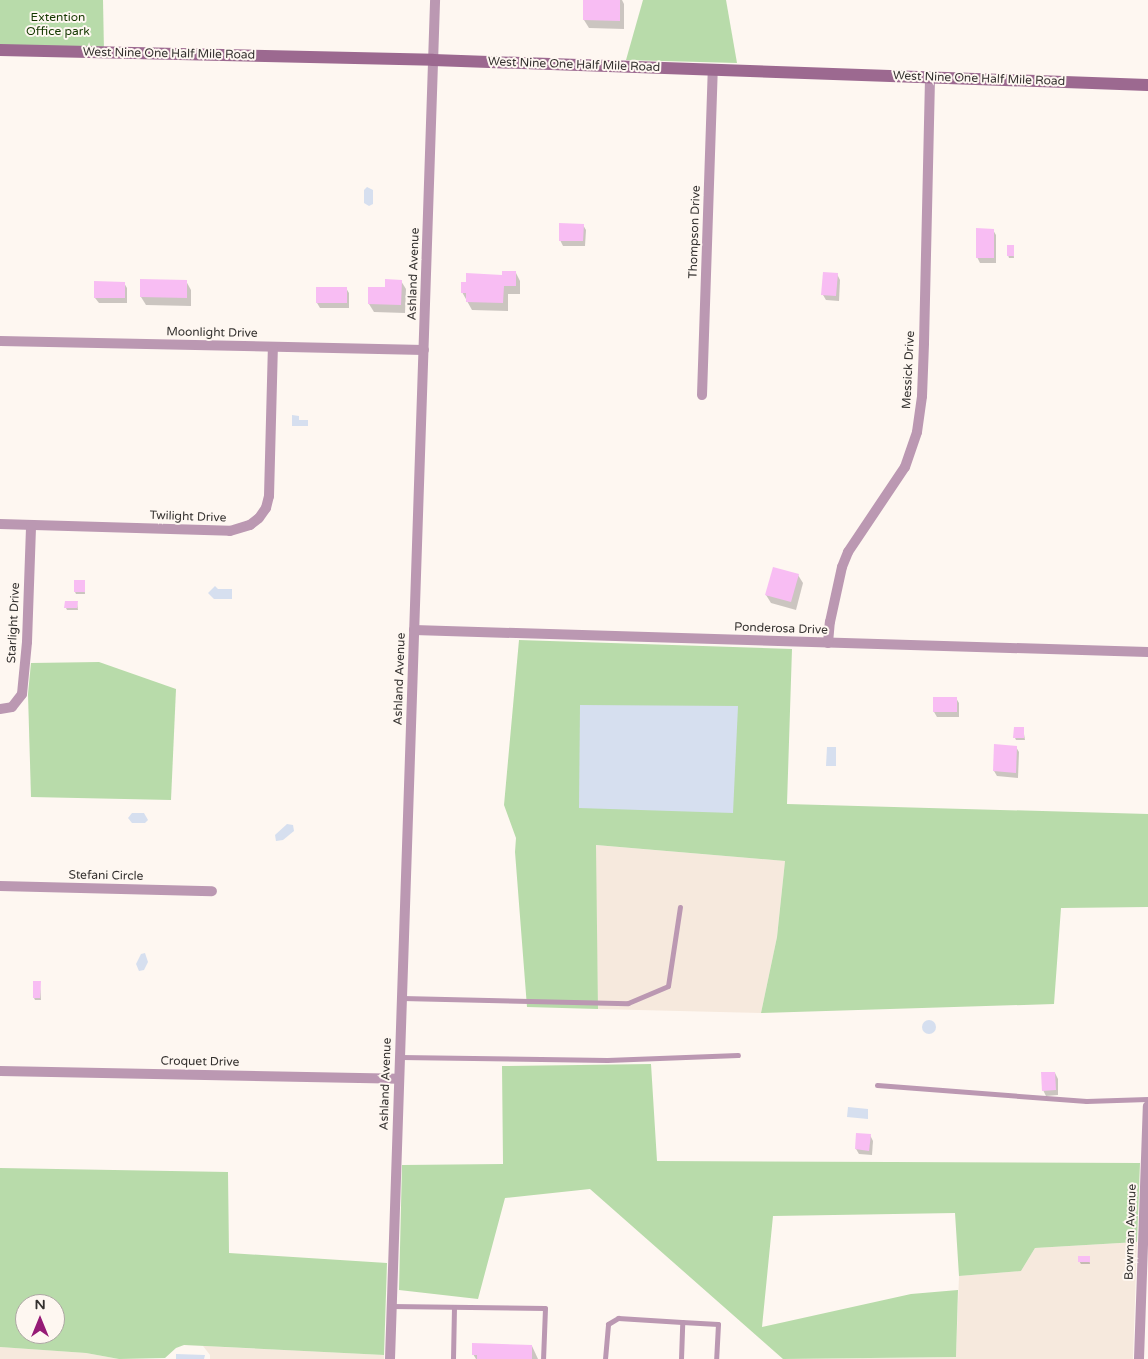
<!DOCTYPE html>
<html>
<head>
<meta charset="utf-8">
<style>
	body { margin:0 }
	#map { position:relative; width:1148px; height:1359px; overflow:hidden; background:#fef7f1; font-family:"Varela Round",sans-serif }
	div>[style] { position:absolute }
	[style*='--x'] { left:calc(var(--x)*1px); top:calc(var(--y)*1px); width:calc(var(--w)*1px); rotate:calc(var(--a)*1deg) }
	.built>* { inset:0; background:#f6e9dd }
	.green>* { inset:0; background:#b8dbaa }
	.water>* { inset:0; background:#d6dfef }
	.round { border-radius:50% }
	.shadow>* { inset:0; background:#0003 }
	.building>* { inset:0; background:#f8bdf3 }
	.lane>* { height:5px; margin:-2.5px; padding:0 2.5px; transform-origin:2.5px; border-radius:2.5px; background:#bb98b2 }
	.street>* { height:10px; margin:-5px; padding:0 5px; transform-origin:5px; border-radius:5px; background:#bb98b2 }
	.secondary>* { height:12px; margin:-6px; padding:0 6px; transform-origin:6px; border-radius:6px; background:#9c6990 }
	span { translate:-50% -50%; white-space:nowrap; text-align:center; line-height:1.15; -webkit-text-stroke:4px #fef7f1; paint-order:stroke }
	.park-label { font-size:12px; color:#153800 }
	.street-label { font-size:12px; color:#34312f }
	.north { position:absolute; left:15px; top:1294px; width:50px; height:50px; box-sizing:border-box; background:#fef7f1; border:1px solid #ada8a3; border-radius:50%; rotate:0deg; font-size:14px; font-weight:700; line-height:20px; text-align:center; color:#34312f }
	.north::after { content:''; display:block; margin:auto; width:18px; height:22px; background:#961b76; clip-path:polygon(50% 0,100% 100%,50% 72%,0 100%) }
</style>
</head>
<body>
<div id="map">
	<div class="built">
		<i style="clip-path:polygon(595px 845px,785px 861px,777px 937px,761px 1013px,598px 1009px)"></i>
		<i style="clip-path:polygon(1137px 1242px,1133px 1359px,783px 1359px,956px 1357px,959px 1276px,1021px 1271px,1035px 1248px)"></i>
		<i style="clip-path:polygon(203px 1346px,384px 1355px,384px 1359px,210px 1359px,210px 1355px)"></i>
		<i style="clip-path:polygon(0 1347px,86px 1353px,119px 1359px,0 1359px)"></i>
	</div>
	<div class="green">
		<i style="clip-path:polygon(0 0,103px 0,104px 52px,0 50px)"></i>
		<i style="clip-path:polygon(643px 0,726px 0,737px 63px,626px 60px)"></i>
		<i style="clip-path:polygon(519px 640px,792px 649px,787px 804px,1148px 814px,1148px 907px,1061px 908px,1054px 1004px,761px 1013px,777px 937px,785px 861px,596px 845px,598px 1009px,527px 1007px,515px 852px,516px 838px,504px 805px)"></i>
		<i style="clip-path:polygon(99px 662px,176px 689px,171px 800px,31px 797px,28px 694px,31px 663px)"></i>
		<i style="clip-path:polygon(651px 1064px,657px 1161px,1140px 1163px,1137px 1242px,1035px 1248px,1021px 1271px,959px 1276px,955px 1213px,773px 1216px,762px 1327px,911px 1294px,958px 1290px,956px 1357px,783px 1359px,590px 1189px,505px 1198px,478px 1299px,399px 1290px,402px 1165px,503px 1164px,502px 1066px)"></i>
		<i style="clip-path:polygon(evenodd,0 1168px,228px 1172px,229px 1253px,387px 1263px,384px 1355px,184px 1345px,176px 1348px,165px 1358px,119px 1359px,86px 1353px,0 1347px,0 1168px,25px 1304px,55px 1304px,55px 1334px,25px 1334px,25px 1304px)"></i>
	</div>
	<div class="water">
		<i style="clip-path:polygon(367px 187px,373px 190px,373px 204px,369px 206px,364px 203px,364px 190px)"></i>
		<i style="clip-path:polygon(292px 415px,299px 416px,299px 420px,308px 420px,308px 426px,292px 426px)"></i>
		<i style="clip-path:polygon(215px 586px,218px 589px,232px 589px,232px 599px,214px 599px,208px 593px)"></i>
		<i style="clip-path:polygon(580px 705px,738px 706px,733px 813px,579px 808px)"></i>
		<i style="clip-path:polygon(827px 747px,836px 747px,836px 766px,826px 766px)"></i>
		<i style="clip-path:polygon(132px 813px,144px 813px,148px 820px,145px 823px,132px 823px,128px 818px)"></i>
		<i style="clip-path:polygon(287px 824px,293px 825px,294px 831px,283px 840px,276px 841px,275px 835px)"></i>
		<i style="clip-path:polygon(145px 953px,148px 962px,144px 970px,139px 971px,136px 964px,141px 954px)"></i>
		<i class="round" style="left:922px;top:1020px;width:14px;height:14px"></i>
		<i style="clip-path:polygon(848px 1107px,868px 1109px,868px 1119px,847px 1117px)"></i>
		<i style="clip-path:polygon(176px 1354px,205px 1355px,204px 1359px,176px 1359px)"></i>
	</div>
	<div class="shadow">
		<i style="clip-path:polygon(584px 0,622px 0,624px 4px,624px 29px,589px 28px,584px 20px)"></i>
		<i style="clip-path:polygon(583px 225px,586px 230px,585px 246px,563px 246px,560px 240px)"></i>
		<i style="clip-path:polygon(993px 230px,996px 235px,996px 263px,980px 263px,977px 257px)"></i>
		<i style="clip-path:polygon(1013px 246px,1014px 258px,1009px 258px,1008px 255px)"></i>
		<i style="clip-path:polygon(516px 273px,520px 281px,520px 294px,508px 294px,508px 311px,472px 310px,462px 292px)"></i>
		<i style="clip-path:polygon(837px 274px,840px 280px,839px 301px,826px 300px,823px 295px)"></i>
		<i style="clip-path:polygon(186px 281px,191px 290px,191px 306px,146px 305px,141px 297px)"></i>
		<i style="clip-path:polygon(401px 281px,406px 289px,405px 313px,374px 312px,369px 304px,386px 288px)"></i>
		<i style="clip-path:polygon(124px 283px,127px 288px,127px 303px,99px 303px,95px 298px)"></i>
		<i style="clip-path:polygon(346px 288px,349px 293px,349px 308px,320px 308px,317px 303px)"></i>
		<i style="clip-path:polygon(798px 575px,803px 583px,796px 610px,771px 603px,766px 595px)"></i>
		<i style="clip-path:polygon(84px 581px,85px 594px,76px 594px,75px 592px)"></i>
		<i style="clip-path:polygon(77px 602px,78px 610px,67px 610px,66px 608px)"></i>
		<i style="clip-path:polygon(934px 698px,956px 698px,959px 703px,959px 717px,937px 717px,934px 712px)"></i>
		<i style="clip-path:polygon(1023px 728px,1025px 740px,1016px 740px,1015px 738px)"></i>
		<i style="clip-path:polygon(995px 746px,1016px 747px,1019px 752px,1018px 778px,997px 776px,994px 771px)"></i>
		<i style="clip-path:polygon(40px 982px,41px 1000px,35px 1000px,34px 998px)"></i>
		<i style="clip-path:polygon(1055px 1073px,1058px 1079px,1058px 1095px,1046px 1096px,1043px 1090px)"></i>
		<i style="clip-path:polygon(870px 1135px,873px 1141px,872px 1155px,859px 1154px,856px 1149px)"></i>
		<i style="clip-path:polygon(1089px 1257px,1090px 1264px,1081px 1264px,1079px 1261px)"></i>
		<i style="clip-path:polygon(532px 1346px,538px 1359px,476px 1359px,473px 1354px)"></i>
	</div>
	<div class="building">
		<i style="clip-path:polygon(583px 0,620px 0,620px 21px,583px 20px)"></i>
		<i style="clip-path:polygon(559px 223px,584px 224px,583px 241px,559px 241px)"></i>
		<i style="clip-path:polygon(976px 228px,994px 229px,994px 258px,976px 258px)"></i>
		<i style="clip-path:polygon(1007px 245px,1014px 245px,1014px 256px,1007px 256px)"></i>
		<i style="clip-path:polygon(502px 271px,516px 271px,516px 286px,504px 286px,503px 303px,466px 302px,466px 293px,461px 293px,461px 282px,466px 282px,466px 273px,502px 275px)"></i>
		<i style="clip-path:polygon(823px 272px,838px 273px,836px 296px,821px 295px)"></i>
		<i style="clip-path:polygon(140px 279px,187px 280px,187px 298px,140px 297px)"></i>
		<i style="clip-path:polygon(385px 279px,402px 280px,401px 305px,368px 304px,368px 287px,385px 287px)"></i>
		<i style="clip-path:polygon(94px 281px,125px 282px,125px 298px,94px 298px)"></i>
		<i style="clip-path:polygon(316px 287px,347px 287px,347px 303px,316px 303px)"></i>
		<i style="clip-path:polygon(773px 567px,799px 574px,791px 602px,765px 595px)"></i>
		<i style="clip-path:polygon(74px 580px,85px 580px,85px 592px,74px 592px)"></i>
		<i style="clip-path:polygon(65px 601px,78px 601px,77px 608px,64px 608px)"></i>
		<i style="clip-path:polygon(933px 697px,957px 697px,957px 712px,933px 712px)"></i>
		<i style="clip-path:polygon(1014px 727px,1024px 727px,1024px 738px,1013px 738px)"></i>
		<i style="clip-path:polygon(994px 744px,1017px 746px,1016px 773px,993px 771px)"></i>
		<i style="clip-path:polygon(33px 981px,41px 981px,40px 998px,33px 998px)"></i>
		<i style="clip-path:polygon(1041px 1072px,1055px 1072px,1056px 1090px,1042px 1091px)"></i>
		<i style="clip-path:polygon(856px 1133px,871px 1134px,869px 1151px,855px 1149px)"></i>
		<i style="clip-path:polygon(1078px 1256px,1090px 1256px,1090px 1262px,1078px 1262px)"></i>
		<i style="clip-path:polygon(472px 1343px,532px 1345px,532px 1359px,477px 1359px,477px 1355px,472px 1355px)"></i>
	</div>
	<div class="lane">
		<i style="--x:402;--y:998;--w:226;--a:1.3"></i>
		<i style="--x:628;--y:1003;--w:43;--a:-23"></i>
		<i style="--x:668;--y:986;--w:80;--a:-81.4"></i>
		<i style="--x:400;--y:1057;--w:207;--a:0.8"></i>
		<i style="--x:607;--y:1060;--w:131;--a:-2.2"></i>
		<i style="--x:877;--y:1085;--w:210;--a:4.4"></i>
		<i style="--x:1086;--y:1101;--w:62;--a:-1.8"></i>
		<i style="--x:391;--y:1306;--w:154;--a:0.7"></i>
		<i style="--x:545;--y:1308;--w:51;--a:92.2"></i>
		<i style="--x:453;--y:1359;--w:52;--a:-88.9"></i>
		<i style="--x:605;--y:1359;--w:35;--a:-85"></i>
		<i style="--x:608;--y:1324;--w:12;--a:-31"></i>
		<i style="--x:618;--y:1318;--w:64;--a:3.6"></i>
		<i style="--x:681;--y:1359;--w:37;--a:-88"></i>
		<i style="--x:682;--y:1322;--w:36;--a:3"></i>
		<i style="--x:718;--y:1324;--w:35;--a:93"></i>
	</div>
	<div class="street">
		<i style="--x:0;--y:341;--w:424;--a:1.2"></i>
		<i style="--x:702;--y:395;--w:325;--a:-88.1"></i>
		<i style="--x:0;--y:524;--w:230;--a:1.7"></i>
		<i style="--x:230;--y:531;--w:21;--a:-17"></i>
		<i style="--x:250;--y:525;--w:11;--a:-38"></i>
		<i style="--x:259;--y:518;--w:12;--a:-55"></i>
		<i style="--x:266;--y:508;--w:12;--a:-76"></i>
		<i style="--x:269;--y:496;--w:149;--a:-88.5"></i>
		<i style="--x:414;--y:630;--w:734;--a:1.72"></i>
		<i style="--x:828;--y:643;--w:21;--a:-85"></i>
		<i style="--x:830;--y:622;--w:56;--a:-77.7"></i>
		<i style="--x:842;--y:567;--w:16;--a:-68"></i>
		<i style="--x:848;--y:552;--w:102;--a:-56.2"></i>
		<i style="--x:905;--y:467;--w:37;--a:-71"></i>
		<i style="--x:917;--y:432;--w:36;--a:-82"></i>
		<i style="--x:922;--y:396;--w:53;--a:-87.8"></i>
		<i style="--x:924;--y:343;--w:266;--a:-88.7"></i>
		<i style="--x:0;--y:709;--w:12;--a:-9"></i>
		<i style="--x:12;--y:707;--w:16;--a:-52"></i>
		<i style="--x:22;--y:694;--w:52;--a:-84.5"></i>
		<i style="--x:27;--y:642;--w:117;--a:-88"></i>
		<i style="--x:0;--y:886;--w:212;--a:1.4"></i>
		<i style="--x:0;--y:1071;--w:399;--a:1.1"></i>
		<i style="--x:390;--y:1359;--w:1360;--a:-88.1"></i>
		<i style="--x:1139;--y:1359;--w:253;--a:-88"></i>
	</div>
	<div class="secondary">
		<i style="--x:0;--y:50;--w:433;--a:1.3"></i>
		<i style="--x:433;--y:60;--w:715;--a:2"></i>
	</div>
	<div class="park-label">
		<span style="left:58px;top:25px">Extention<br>Office park</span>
	</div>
	<div class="street-label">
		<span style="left:169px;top:54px;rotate:1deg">West Nine One Half Mile Road</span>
		<span style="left:574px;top:65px;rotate:2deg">West Nine One Half Mile Road</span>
		<span style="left:979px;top:79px;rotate:2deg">West Nine One Half Mile Road</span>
		<span style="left:695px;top:232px;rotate:-88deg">Thompson Drive</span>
		<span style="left:414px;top:274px;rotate:-88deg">Ashland Avenue</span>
		<span style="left:212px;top:333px;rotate:1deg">Moonlight Drive</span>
		<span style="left:909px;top:370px;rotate:-87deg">Messick Drive</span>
		<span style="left:188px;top:517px;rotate:2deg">Twilight Drive</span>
		<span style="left:14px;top:623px;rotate:-87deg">Starlight Drive</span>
		<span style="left:781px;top:629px;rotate:2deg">Ponderosa Drive</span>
		<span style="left:400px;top:679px;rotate:-88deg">Ashland Avenue</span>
		<span style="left:106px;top:876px;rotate:1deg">Stefani Circle</span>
		<span style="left:200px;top:1062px;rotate:1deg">Croquet Drive</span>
		<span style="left:386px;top:1084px;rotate:-88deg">Ashland Avenue</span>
		<span style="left:1131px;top:1232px;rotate:-88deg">Bowman Avenue</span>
	</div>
	<div class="north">N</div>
</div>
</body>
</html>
